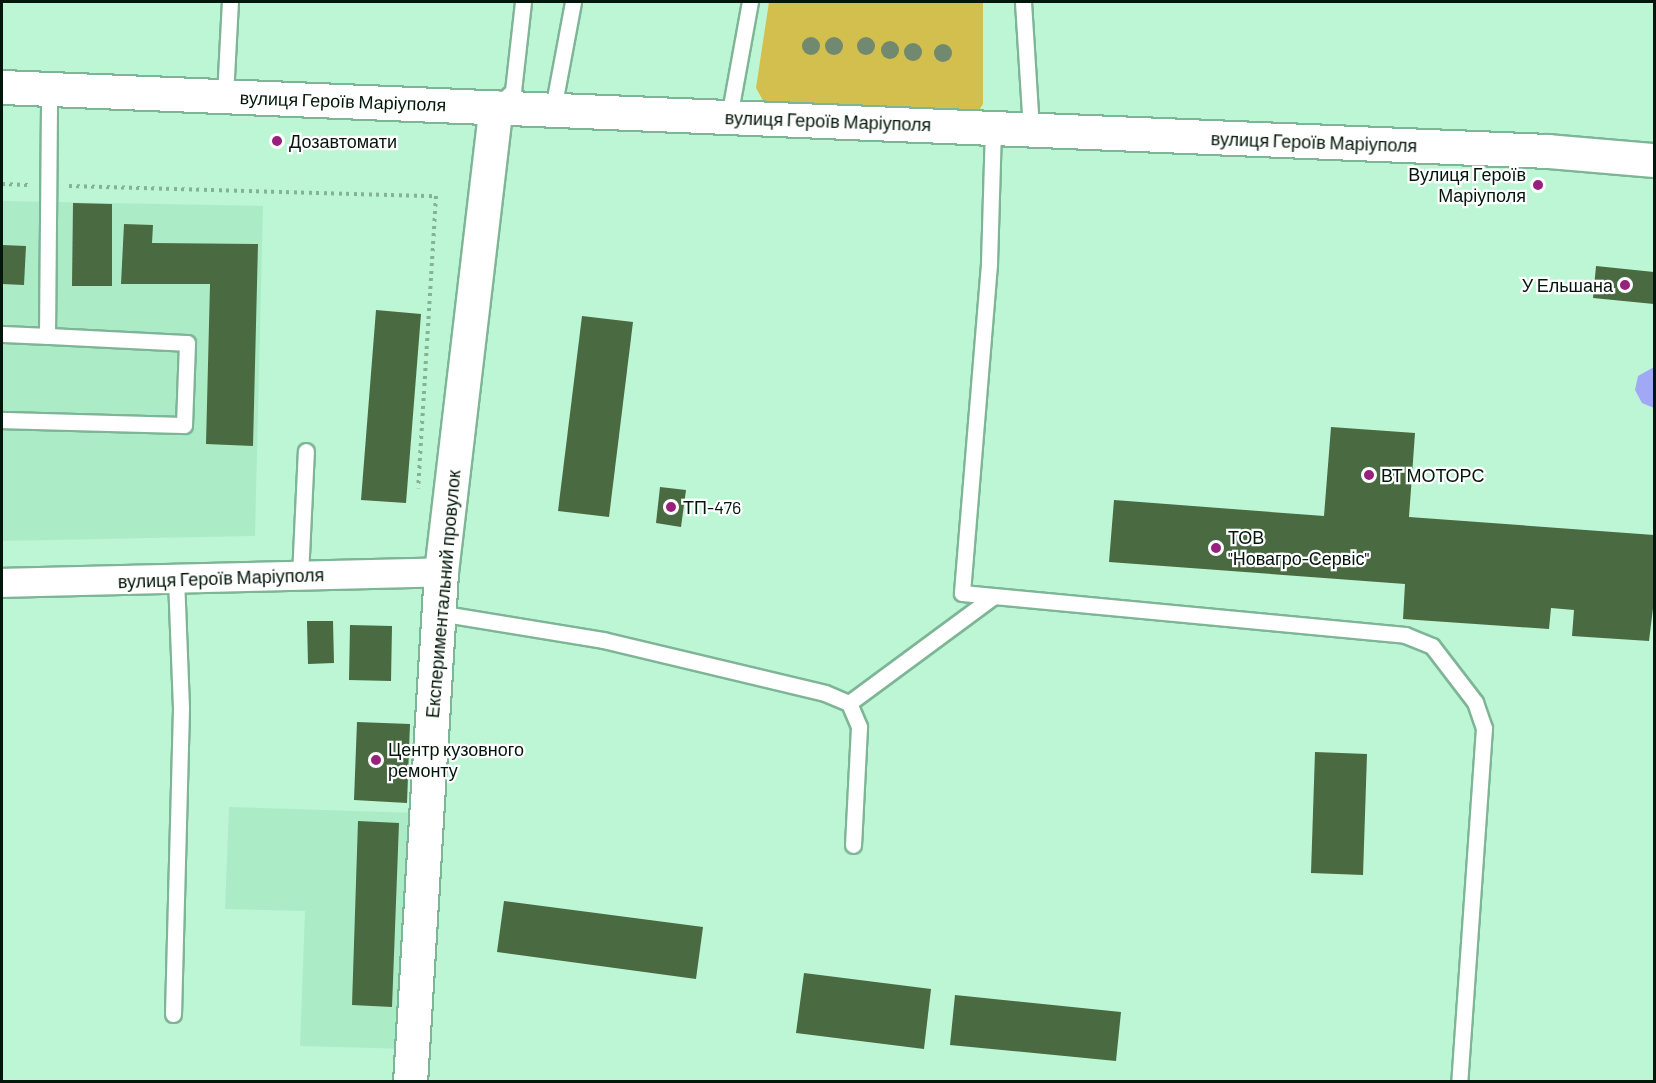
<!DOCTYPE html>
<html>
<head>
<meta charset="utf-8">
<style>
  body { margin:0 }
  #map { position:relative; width:1656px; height:1083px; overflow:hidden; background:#bdf6d5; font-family:Barlow,sans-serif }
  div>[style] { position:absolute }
  .built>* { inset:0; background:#abecc7 }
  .green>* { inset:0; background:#d3bf4e }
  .water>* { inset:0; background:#a1a9f6 }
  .building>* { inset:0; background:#4a6a41 }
  .path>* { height:4px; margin-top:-2px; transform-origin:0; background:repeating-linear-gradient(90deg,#84b297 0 3px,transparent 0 7.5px) }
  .roads { filter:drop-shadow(2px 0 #7eb596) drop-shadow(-2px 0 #7eb596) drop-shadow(0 2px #7eb596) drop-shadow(0 -2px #7eb596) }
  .lane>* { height:15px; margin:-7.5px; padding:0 7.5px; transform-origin:7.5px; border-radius:7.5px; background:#fff }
  .street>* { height:28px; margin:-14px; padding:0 14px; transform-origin:14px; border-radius:14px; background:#fff }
  .secondary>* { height:33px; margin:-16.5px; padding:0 16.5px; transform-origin:16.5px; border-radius:16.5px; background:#fff }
  .trees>* { width:18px; height:18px; margin:-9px; border-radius:50%; background:#71896f }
  .dots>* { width:16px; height:16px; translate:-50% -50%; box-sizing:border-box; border:3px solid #fff; border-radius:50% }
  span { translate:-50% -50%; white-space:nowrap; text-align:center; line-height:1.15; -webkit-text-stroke:4.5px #fff; paint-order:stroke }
  .street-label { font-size:18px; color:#02160b }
  .poi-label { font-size:18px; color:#02160b }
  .left { translate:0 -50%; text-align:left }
  .right { translate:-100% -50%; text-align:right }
  .frame { position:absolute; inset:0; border:3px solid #02160b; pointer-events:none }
</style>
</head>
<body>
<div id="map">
  <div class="built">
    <div style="clip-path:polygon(2px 201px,263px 206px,255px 536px,2px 541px)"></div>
    <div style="clip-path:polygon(229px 807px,417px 813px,409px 1049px,300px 1046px,305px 911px,225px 909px)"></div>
  </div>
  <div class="green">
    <div style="clip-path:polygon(769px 2px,983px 2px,983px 104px,978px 112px,765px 104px,756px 88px)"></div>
  </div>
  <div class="water">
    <div style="clip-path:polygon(1654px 367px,1654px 408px,1642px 403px,1635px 390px,1638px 376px)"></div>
  </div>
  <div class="building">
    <div style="clip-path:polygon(73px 203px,112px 204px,112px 286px,72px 286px)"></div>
    <div style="clip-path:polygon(124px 224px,153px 225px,152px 243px,258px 244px,253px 446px,206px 444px,210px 284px,121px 284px)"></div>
    <div style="clip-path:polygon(2px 245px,26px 246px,24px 285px,2px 284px)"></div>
    <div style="clip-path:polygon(1596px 266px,1654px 272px,1654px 304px,1593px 298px)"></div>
    <div style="clip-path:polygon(376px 310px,421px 314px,406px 503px,361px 500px)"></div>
    <div style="clip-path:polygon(582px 316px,633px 322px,609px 517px,558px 511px)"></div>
    <div style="clip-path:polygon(1331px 427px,1415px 433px,1409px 517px,1654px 535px,1654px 600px,1649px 641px,1572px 636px,1574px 610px,1551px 608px,1549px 629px,1403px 619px,1405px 584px,1109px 562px,1114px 500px,1324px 516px)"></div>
    <div style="clip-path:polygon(660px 487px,686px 490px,681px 527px,656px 523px)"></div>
    <div style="clip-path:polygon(307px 621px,333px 621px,334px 663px,308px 664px)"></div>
    <div style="clip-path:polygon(350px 625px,392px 626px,391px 681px,349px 680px)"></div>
    <div style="clip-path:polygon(357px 722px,410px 724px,407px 803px,354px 800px)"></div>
    <div style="clip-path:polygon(1315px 752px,1367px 754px,1363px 875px,1311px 873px)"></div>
    <div style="clip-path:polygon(358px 821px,399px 823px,392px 1007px,352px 1005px)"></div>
    <div style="clip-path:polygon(504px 901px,703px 927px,696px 979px,497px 952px)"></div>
    <div style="clip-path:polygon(804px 973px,931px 989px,924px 1049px,796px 1033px)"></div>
    <div style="clip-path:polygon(955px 995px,1121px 1012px,1116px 1061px,950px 1045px)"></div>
  </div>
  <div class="path">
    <div style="left:2px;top:184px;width:27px;rotate:2deg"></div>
    <div style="left:69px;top:186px;width:367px;rotate:1.6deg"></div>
    <div style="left:436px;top:196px;width:293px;rotate:93.5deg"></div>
  </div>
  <div class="roads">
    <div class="lane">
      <div style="left:1023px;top:2px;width:128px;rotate:86.4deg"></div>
      <div style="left:225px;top:96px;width:94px;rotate:-87deg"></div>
      <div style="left:498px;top:105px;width:21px;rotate:-43deg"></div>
      <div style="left:513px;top:91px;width:90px;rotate:-83.6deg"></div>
      <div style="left:553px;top:109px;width:109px;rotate:-79.4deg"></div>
      <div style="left:729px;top:117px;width:117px;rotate:-79.7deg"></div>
      <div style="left:993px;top:128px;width:136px;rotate:91.7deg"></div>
      <div style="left:989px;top:264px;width:330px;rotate:94.7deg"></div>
      <div style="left:962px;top:593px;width:445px;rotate:5.4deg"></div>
      <div style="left:1405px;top:635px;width:29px;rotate:22deg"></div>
      <div style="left:1432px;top:646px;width:71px;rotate:52.5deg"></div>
      <div style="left:1475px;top:702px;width:28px;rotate:71deg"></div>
      <div style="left:1484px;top:728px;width:355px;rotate:94deg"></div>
      <div style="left:2px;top:334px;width:45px;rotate:2.5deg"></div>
      <div style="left:47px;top:336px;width:247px;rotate:-89.5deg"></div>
      <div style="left:2px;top:420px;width:182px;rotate:1.6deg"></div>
      <div style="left:184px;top:425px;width:82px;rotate:-87.9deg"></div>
      <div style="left:187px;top:343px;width:140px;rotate:-177.1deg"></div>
      <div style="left:300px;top:576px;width:125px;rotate:-87.3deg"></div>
      <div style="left:439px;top:613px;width:166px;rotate:9.3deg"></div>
      <div style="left:603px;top:640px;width:228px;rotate:13.4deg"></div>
      <div style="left:825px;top:693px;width:26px;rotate:23deg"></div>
      <div style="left:849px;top:703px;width:26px;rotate:67deg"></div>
      <div style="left:859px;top:727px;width:118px;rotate:92.9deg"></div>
      <div style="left:849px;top:703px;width:179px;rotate:-36.4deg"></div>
      <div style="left:173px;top:1014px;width:306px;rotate:-88.5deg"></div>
      <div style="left:181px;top:708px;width:129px;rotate:-92.2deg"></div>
    </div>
    <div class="street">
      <div style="left:2px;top:583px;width:439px;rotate:-1.4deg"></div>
    </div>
    <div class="secondary">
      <div style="left:2px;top:87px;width:1547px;rotate:2.37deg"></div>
      <div style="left:1548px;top:151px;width:106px;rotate:4.9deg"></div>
      <div style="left:410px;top:1082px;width:511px;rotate:-86.52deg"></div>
      <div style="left:441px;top:572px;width:468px;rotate:-83.3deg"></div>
    </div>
  </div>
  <div class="trees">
    <div style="left:811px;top:46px"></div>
    <div style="left:834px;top:46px"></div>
    <div style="left:866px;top:46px"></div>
    <div style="left:890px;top:50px"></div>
    <div style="left:913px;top:52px"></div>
    <div style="left:943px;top:53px"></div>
  </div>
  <div class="dots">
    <div style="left:277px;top:141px;background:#97217d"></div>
    <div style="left:1538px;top:185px;background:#97217d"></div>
    <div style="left:1625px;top:285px;background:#97217d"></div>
    <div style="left:1369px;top:475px;background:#97217d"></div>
    <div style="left:671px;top:507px;background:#97217d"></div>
    <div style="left:1216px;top:548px;background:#97217d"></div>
    <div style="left:376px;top:760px;background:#97217d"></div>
  </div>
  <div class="street-label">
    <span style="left:343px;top:101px;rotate:2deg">вулиця Героїв Маріуполя</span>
    <span style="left:828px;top:121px;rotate:2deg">вулиця Героїв Маріуполя</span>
    <span style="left:1314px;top:142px;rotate:2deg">вулиця Героїв Маріуполя</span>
    <span style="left:221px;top:578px;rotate:-2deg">вулиця Героїв Маріуполя</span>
    <span style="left:443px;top:594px;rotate:-85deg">Експериментальний провулок</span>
  </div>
  <div class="poi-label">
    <span class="left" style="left:289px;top:141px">Дозавтомати</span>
    <span class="right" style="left:1526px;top:185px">Вулиця Героїв<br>Маріуполя</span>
    <span class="right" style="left:1613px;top:285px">У Ельшана</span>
    <span class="left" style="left:1381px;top:475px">ВТ МОТОРС</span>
    <span class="left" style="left:683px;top:507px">ТП-476</span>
    <span class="left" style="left:1228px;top:548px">ТОВ<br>"Новагро-Сервіс"</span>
    <span class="left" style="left:388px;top:760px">Центр кузовного<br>ремонту</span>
  </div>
  <div class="frame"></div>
</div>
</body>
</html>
